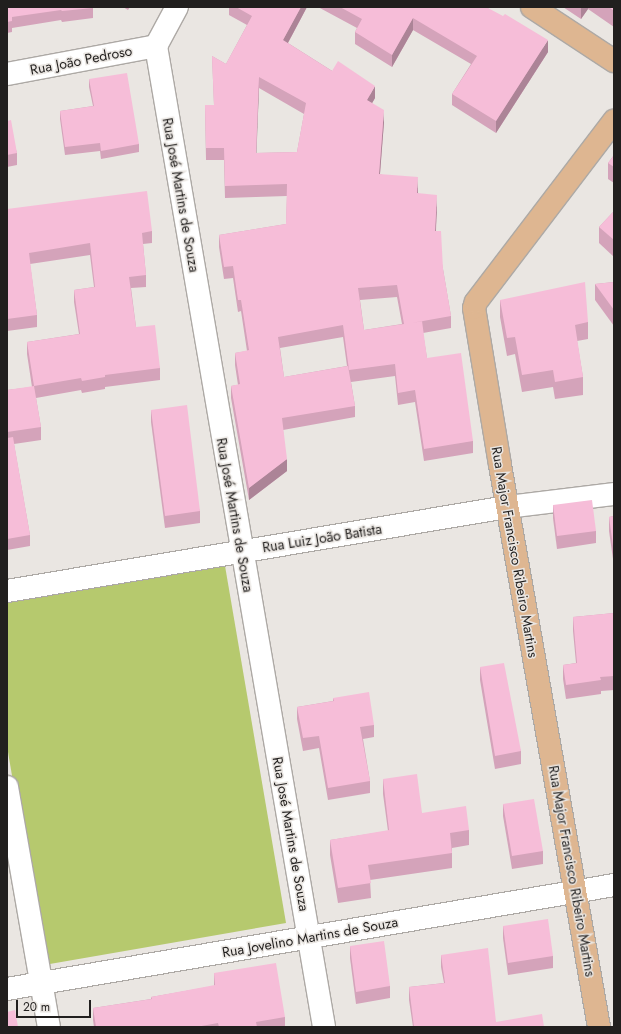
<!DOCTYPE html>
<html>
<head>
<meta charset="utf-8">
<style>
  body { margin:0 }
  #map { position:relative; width:621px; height:1034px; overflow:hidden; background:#eae6e2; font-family:Jost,sans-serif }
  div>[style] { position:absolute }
  .green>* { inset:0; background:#b6c96e }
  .roads { filter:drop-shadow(1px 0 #ada9a5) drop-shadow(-1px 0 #ada9a5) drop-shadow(0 1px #ada9a5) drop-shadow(0 -1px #ada9a5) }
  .minor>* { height:22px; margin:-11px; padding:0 11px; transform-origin:11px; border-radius:11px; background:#fff }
  .major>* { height:22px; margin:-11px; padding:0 11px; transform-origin:11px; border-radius:11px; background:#deb691 }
  .wall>* { inset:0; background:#d4a3ba }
  .shaded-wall>* { inset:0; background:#ac8497 }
  .building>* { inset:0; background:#f6bdd8 }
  span { translate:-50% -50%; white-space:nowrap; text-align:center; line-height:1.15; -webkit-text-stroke:3px #eae6e2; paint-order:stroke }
  .street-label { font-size:14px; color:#211f1e }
  .frame { position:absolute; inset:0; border:8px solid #211f1e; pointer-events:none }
  .scale { position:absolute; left:16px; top:1000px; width:75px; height:18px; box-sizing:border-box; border:2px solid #211f1e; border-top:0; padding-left:5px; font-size:12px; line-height:14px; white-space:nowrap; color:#211f1e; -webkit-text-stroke:3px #eae6e2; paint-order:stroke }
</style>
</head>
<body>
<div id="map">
  <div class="green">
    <div style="clip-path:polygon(224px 560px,286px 923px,44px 965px,7px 746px,7px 598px)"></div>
  </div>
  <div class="roads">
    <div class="minor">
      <div style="left:177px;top:7px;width:44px;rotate:118.3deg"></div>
      <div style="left:156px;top:46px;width:995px;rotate:80.28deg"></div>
      <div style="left:7px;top:74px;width:152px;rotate:-10.6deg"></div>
      <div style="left:7px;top:591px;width:507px;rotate:-9.54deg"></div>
      <div style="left:507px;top:507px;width:108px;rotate:-6.9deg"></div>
      <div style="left:7px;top:787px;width:244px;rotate:80.1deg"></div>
      <div style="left:7px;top:989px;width:616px;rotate:-9.72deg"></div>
    </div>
    <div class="major">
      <div style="left:532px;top:7px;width:98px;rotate:33.4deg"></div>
      <div style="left:599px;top:1027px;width:571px;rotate:-99.99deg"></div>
      <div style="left:500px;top:465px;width:159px;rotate:-99.4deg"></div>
      <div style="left:474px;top:308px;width:6px;rotate:-72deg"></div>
      <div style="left:476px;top:302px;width:228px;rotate:-52.7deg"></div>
    </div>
  </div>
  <div class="wall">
    <div style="clip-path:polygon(7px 7px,93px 7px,93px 18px,62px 22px,61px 20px,12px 28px,12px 32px,7px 33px)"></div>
    <div style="clip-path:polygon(123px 7px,130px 7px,128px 10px)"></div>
    <div style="clip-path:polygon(evenodd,229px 7px,307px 7px,288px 43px,375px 98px,372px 103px,384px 122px,380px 174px,418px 188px,418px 193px,437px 207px,436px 231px,443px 269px,451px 316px,451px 328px,423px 333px,427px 358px,473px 441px,473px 453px,424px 461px,415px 402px,398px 405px,395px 376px,351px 382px,355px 406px,355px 417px,283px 430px,287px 471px,249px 500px,231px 398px,231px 386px,238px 385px,235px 365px,235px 353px,247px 351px,241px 311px,238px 312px,233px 278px,224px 279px,219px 247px,219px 235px,286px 224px,287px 196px,225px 198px,224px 160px,206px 160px,205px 105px,214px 105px,212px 56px,226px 64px,247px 25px,229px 15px,229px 7px,259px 88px,304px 114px,297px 152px,256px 153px,259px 88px,229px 7px,397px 297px,402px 324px,364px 330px,360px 300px,397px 297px,229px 7px,343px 337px,347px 366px,284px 377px,280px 348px,343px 337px)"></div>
    <div style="clip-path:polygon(318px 7px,486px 7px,548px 52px,496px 133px,452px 105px,452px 94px,471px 64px,413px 30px,392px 67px,355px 44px,355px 32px,357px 28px)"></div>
    <div style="clip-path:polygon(563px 7px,614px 7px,614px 27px,588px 9px,581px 19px)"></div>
    <div style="clip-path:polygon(89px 79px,139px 144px,139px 152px,101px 159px,100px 151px,65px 155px,60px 119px,60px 111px,93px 106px,89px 87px)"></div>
    <div style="clip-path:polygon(7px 121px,17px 153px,17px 165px,7px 167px)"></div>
    <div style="clip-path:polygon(614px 155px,614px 183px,608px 179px,608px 163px)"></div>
    <div style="clip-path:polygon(7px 209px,152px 231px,152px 243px,143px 244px,146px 275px,146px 287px,131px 288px,136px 327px,160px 368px,160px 380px,105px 387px,105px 389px,82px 393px,81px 390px,36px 398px,41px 427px,41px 440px,14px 444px,30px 535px,30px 546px,7px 550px,7px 390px,32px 387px,27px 354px,27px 342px,79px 334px,74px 302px,74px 290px,94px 287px,90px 255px,30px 264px,37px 315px,37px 327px,7px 331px)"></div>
    <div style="clip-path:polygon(614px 211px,614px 257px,599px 243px,599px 227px)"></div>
    <div style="clip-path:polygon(614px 282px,614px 326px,595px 300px,595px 284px)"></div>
    <div style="clip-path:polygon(500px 300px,588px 322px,588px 339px,577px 341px,583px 377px,583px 395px,555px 399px,553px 387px,522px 392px,515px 354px,507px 356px,500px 317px)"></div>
    <div style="clip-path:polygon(151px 410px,200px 511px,200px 523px,165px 528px,151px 422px)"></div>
    <div style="clip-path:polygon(553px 505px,596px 531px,596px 543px,557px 549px,553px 518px)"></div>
    <div style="clip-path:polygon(614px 516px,614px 559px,613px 559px,609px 531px,609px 517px)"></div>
    <div style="clip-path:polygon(614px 613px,614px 690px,601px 691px,601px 694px,566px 699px,563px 679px,563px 665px,576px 663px,573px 631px,573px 617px)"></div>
    <div style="clip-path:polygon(480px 667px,521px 751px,521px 764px,495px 769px,480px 680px)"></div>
    <div style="clip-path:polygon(333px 698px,374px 725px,374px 737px,363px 739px,370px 781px,370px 793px,328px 800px,319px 748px,303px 751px,297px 719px,297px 707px,333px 701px)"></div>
    <div style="clip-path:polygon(383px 779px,422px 813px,469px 830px,469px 845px,452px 848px,452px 868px,370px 880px,371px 898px,338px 903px,330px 855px,330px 840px,388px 831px,383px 794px)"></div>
    <div style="clip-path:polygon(503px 804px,543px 851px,543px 864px,512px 869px,503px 816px)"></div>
    <div style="clip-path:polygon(503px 926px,553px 956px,553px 968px,508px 975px,503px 938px)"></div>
    <div style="clip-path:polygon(350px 946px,390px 986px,390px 998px,356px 1004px,350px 958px)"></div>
    <div style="clip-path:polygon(441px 955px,496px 1022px,544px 1027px,413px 1027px,409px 1000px,409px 987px,444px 983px,441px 967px)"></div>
    <div style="clip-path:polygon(214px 973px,285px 1017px,285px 1027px,94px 1027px,93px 1020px,93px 1008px,151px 999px,151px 997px,214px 986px)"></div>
  </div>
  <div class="shaded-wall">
    <div style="clip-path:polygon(301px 7px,307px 7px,283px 52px,283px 40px)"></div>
    <div style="clip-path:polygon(581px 7px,588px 7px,588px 9px,581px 19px)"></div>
    <div style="clip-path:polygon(413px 18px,413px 30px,392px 67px,392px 55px)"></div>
    <div style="clip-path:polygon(548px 40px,548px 52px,496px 133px,496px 121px)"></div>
    <div style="clip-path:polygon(259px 77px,259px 88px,256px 165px,256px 153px)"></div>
    <div style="clip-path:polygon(375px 86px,375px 98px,367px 112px,367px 100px)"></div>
    <div style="clip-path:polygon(384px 110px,384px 122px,379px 186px,379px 174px)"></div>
    <div style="clip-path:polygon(418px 177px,418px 188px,417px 205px,417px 193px)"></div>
    <div style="clip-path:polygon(437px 195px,437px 207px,435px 243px,435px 231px)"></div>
    <div style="clip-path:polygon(287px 459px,287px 471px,249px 500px,249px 488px)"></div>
  </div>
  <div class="building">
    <div style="clip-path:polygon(7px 7px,93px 7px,93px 8px,62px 11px,61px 10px,12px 17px,12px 21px,7px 22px)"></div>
    <div style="clip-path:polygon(evenodd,236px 7px,301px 7px,283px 40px,332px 71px,338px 61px,375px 86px,367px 100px,384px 110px,379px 174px,418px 177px,417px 193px,437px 195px,435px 231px,441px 231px,443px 269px,451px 316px,412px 323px,422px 321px,427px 358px,461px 353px,473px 441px,424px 449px,415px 390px,398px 393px,395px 364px,349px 370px,343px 325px,278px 337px,284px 377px,348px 366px,355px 406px,282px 418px,287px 459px,249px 488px,231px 386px,240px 384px,235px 353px,249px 350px,241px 300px,238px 300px,233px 266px,224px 267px,219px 235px,286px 224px,287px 184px,225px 186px,224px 148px,206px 148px,205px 105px,214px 105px,212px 56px,226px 64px,252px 16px,236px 7px,259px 77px,306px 103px,297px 152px,256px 153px,259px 77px,236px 7px,397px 285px,404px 324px,364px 330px,358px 288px,397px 285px)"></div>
    <div style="clip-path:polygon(340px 7px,486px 7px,503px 16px,505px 14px,548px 40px,496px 121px,452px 94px,477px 56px,413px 18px,392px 55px,355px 32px,362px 19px)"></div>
    <div style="clip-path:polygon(609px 7px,614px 7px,614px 11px)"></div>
    <div style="clip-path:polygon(127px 73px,139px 144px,101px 151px,100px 143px,65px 147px,60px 111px,94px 106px,89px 79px)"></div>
    <div style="clip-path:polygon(11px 120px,17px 153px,7px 155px,7px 121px)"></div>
    <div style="clip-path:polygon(614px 155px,614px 167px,608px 163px)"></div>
    <div style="clip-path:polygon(147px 191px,152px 231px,142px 233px,146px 275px,129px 277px,136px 327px,155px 325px,160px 368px,105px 375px,105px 377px,82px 381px,81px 378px,34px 386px,27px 342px,80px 334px,74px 290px,95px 287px,90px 243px,29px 253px,37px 315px,7px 319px,7px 209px)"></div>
    <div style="clip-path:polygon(614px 211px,614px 240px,599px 227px)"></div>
    <div style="clip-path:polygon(585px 282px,588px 322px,575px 325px,583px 377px,555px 382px,553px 370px,522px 375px,515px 337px,507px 338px,500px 300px)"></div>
    <div style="clip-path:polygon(614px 282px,614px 310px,595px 284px)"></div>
    <div style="clip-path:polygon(34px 386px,41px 427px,7px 432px,7px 390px)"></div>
    <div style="clip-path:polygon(187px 405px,200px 511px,165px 516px,151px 410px)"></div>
    <div style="clip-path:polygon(13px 437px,30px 535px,7px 539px,7px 438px)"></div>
    <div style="clip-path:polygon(592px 500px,596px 531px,557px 536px,553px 505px)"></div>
    <div style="clip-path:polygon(614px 516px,614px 546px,613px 546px,609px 517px)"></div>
    <div style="clip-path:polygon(614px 613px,614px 676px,600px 677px,601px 680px,566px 685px,563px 665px,577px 663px,573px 617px)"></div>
    <div style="clip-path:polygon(504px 663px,521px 751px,495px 756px,480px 667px)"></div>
    <div style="clip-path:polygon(369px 692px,374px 725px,360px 727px,370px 781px,328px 788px,319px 736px,303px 738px,297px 707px,334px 701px,333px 698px)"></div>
    <div style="clip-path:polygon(417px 774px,422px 813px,466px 806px,469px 830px,450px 833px,452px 853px,368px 865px,371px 883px,338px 888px,330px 840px,389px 830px,383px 779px)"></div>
    <div style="clip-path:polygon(534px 799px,543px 851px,512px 856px,503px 804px)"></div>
    <div style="clip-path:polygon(548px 919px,553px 956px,508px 963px,503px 926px)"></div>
    <div style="clip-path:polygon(384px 941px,390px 986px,356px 992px,350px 946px)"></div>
    <div style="clip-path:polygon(488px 948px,496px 1022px,542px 1014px,544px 1027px,414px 1027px,409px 987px,445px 983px,441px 955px)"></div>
    <div style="clip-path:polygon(276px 963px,285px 1017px,256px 1022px,257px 1027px,219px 1027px,218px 1023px,196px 1027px,96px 1027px,93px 1008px,152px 999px,151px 997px,215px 985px,214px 973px)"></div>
    <div style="clip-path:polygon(15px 1010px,18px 1027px,7px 1027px,7px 1012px)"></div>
  </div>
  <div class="street-label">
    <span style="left:81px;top:60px;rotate:-11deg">Rua João Pedroso</span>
    <span style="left:181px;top:195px;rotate:80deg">Rua José Martins de Souza</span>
    <span style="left:235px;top:515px;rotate:80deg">Rua José Martins de Souza</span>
    <span style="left:322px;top:538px;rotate:-9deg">Rua Luiz João Batista</span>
    <span style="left:515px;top:552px;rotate:80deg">Rua Major Francisco Ribeiro Martins</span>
    <span style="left:291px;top:834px;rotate:80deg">Rua José Martins de Souza</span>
    <span style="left:572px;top:871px;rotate:80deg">Rua Major Francisco Ribeiro Martins</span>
    <span style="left:310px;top:937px;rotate:-10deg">Rua Jovelino Martins de Souza</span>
  </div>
  <div class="frame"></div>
  <div class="scale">20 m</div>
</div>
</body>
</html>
